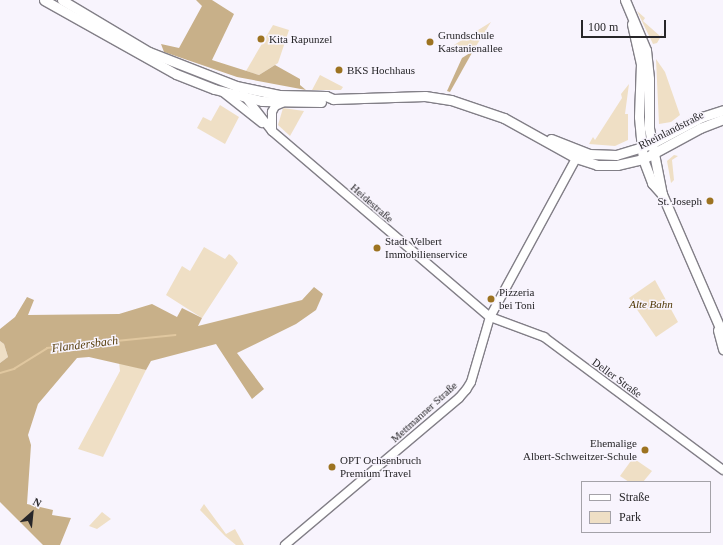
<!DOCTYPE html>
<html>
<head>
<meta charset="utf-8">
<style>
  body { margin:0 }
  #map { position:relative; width:723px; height:545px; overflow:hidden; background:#f8f4fd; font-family:"Times New Roman",serif }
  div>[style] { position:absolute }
  .green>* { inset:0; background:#efdfc5 }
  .forest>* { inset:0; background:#c8b089 }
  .stream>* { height:1.5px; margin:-0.75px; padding:0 0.75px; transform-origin:0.75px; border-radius:0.75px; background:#e0c79f }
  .roads { filter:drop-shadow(1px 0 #827f87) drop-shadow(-1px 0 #827f87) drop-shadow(0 1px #827f87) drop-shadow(0 -1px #827f87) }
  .tertiary>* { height:8px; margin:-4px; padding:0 4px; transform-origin:4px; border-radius:4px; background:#fff }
  .secondary>* { height:9px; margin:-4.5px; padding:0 4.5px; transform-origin:4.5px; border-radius:4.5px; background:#fff }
  .dots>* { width:11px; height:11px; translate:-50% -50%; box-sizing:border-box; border:2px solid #f8f4fd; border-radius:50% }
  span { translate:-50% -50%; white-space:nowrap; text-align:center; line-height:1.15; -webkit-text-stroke:3px #f8f4fd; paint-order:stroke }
  .poi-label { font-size:11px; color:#272629 }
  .left { translate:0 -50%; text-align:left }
  .right { translate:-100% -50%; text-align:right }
  .street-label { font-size:11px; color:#272629 }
  .park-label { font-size:11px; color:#4e3602; font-style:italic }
  .water-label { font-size:12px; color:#563d0b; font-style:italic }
  .legend { position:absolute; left:581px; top:481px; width:130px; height:52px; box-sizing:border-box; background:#f8f4fd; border:1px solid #a4a2a8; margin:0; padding:5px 7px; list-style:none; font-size:12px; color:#272629 }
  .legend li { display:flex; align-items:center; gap:8px; height:20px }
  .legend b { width:20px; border:1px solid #a4a2a8 }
  .north { position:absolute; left:12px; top:493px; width:40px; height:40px; -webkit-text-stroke:3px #f8f4fd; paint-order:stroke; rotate:27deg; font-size:11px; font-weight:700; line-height:16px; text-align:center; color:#272629 }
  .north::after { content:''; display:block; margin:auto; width:14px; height:18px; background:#272629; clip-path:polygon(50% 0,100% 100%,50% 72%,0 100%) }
  .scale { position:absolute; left:581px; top:20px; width:85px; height:18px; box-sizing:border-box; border:2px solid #272629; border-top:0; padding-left:5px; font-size:12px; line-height:14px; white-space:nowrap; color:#272629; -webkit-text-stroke:3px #f8f4fd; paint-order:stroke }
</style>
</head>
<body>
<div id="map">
  <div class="green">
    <div style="clip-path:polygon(637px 11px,645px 18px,643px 21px,660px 36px,663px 33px,657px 43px,653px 44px)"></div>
    <div style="clip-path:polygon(491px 22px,473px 51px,455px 47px,454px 45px)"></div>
    <div style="clip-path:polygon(273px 25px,289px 30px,278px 63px,259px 75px,246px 71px)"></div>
    <div style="clip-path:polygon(656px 59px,665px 72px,680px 115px,671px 122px,659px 124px)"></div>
    <div style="clip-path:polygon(320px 75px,343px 87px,341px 90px,312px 90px)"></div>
    <div style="clip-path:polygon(629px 84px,625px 114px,628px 114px,628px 140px,615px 146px,589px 144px,593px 137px,595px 140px,622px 98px,621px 94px)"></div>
    <div style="clip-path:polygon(220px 105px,239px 117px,225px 144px,197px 128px,203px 117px,211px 121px)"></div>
    <div style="clip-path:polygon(283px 108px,304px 111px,290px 136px,278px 125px)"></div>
    <div style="clip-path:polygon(674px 155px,678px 156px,672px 160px,674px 180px,671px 183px,667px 161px)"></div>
    <div style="clip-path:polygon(204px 247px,225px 259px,229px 254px,232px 256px,238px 263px,202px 318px,166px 295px,182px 266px,190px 271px)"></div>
    <div style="clip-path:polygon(655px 280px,678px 322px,656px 337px,629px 298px)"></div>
    <div style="clip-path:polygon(0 341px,4px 344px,8px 357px,0 363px)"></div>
    <div style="clip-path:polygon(119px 362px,146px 370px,103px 457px,78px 449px,120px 371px)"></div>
    <div style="clip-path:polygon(633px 458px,652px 471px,643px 482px,629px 482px,620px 476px)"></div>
    <div style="clip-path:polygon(204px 504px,226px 534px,235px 529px,244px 545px,236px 545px,225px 536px,200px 510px)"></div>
    <div style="clip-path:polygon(102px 512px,111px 519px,97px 529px,89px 526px)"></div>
  </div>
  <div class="forest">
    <div style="clip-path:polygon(185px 0,161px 44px,179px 48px,202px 6px,196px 0,212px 0,234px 14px,212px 60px,259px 75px,275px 65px,300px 79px,300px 85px,306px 90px,237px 77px,164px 52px,161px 44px)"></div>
    <div style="clip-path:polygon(473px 51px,450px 92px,447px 91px,462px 58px)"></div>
    <div style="clip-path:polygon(314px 287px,323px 294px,316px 310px,296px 324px,237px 353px,264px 389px,252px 399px,216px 344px,151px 361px,146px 370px,89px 357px,77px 358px,38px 404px,28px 435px,31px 445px,27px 504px,53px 510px,52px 515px,71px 518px,60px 545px,43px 545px,0 502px,0 363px,8px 357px,4px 344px,0 341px,0 329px,15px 317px,27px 297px,34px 300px,28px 315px,119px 314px,152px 304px,177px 317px,182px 308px,202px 318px,198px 326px,302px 300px)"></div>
  </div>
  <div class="stream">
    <div style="left:0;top:373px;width:15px;rotate:-16deg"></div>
    <div style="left:14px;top:369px;width:39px;rotate:-32deg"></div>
    <div style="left:47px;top:348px;width:129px;rotate:-5.8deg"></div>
  </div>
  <div class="roads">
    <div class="tertiary">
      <div style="left:223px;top:92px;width:50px;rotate:38.5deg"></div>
      <div style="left:244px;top:95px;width:46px;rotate:52.1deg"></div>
      <div style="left:272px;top:131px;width:287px;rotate:40.5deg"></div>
      <div style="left:490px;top:317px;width:58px;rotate:20.3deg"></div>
      <div style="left:544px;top:337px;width:223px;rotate:36.6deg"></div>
      <div style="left:272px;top:130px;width:18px;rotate:-90deg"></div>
      <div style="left:272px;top:112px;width:7px;rotate:-63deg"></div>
      <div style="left:275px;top:106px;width:8px;rotate:-23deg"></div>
      <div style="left:285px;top:545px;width:228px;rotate:-40.2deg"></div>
      <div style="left:459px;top:398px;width:11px;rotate:-49deg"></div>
      <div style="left:466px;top:390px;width:9px;rotate:-58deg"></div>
      <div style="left:471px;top:382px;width:68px;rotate:-73.7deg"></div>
      <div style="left:490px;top:317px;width:187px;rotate:-61.5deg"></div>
    </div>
    <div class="secondary">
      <div style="left:44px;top:0;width:151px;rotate:29.3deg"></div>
      <div style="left:176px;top:74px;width:41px;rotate:21.5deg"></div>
      <div style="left:214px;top:89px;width:49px;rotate:14deg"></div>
      <div style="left:262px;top:101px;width:59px;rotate:1deg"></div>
      <div style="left:62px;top:0;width:101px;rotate:30.9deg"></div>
      <div style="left:149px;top:52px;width:93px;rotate:21.3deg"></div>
      <div style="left:236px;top:86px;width:44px;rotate:11.8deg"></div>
      <div style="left:279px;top:95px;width:47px;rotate:1.2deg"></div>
      <div style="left:326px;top:96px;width:8px;rotate:23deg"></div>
      <div style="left:333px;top:99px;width:92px;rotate:-1.9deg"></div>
      <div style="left:425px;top:96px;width:26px;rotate:9deg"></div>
      <div style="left:451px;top:100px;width:56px;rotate:18.8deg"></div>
      <div style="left:504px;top:118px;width:82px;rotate:29.1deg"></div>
      <div style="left:576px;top:158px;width:22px;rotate:18deg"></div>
      <div style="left:597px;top:165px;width:20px"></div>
      <div style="left:617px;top:165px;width:27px;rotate:-13deg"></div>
      <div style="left:643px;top:159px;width:65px;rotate:-28.5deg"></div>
      <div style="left:700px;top:128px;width:25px;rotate:-21deg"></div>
      <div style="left:625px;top:0;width:54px;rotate:67.2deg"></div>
      <div style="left:646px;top:50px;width:29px;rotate:84deg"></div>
      <div style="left:649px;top:79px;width:49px;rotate:90deg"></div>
      <div style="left:649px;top:128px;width:67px;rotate:78.9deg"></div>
      <div style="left:662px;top:194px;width:154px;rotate:66.6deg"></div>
      <div style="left:632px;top:24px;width:41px;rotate:77.3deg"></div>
      <div style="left:641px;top:64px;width:53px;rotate:92.2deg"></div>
      <div style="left:639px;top:117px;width:42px;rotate:84.6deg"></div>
      <div style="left:643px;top:159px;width:26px;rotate:69deg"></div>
      <div style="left:652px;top:183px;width:15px;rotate:48deg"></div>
      <div style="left:551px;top:139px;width:41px;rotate:21.5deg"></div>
      <div style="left:589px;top:154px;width:27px;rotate:2deg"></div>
      <div style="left:616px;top:155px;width:37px;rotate:-17deg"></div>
      <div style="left:651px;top:144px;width:58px;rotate:-27.9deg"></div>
      <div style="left:702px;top:117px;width:22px;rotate:-18deg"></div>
      <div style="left:718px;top:330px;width:20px;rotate:75deg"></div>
    </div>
  </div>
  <div class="dots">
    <div style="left:261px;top:39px;background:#9d7321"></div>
    <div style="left:430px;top:42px;background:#9d7321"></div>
    <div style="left:339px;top:70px;background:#9d7321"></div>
    <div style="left:710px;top:201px;background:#9d7321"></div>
    <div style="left:377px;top:248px;background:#9d7321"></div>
    <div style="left:491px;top:299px;background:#9d7321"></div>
    <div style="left:645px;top:450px;background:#9d7321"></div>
    <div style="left:332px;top:467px;background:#9d7321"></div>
  </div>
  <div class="poi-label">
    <span class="left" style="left:438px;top:42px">Grundschule<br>Kastanienallee</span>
    <span class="left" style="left:269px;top:39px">Kita Rapunzel</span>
    <span class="left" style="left:347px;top:70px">BKS Hochhaus</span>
    <span class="right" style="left:702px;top:201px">St. Joseph</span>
    <span class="left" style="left:385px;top:248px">Stadt Velbert<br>Immobilienservice</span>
    <span class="left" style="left:499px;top:299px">Pizzeria<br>bei Toni</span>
    <span class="right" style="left:637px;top:450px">Ehemalige<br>Albert-Schweitzer-Schule</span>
    <span class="left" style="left:340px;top:467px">OPT Ochsenbruch<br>Premium Travel</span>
  </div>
  <div class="street-label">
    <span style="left:671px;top:130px;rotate:-27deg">Rheinlandstraße</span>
    <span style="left:372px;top:203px;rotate:41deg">Heidestraße</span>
    <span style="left:617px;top:378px;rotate:36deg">Deller Straße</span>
    <span style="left:424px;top:412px;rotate:-42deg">Mettmanner Straße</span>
  </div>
  <div class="park-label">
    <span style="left:651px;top:304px">Alte Bahn</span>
  </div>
  <div class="water-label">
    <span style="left:85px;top:345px;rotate:-7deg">Flandersbach</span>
  </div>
  <ul class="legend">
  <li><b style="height:5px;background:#fff"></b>Straße</li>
  <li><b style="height:11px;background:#efdfc5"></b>Park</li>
  </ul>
  <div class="north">N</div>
  <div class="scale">100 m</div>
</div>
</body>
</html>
